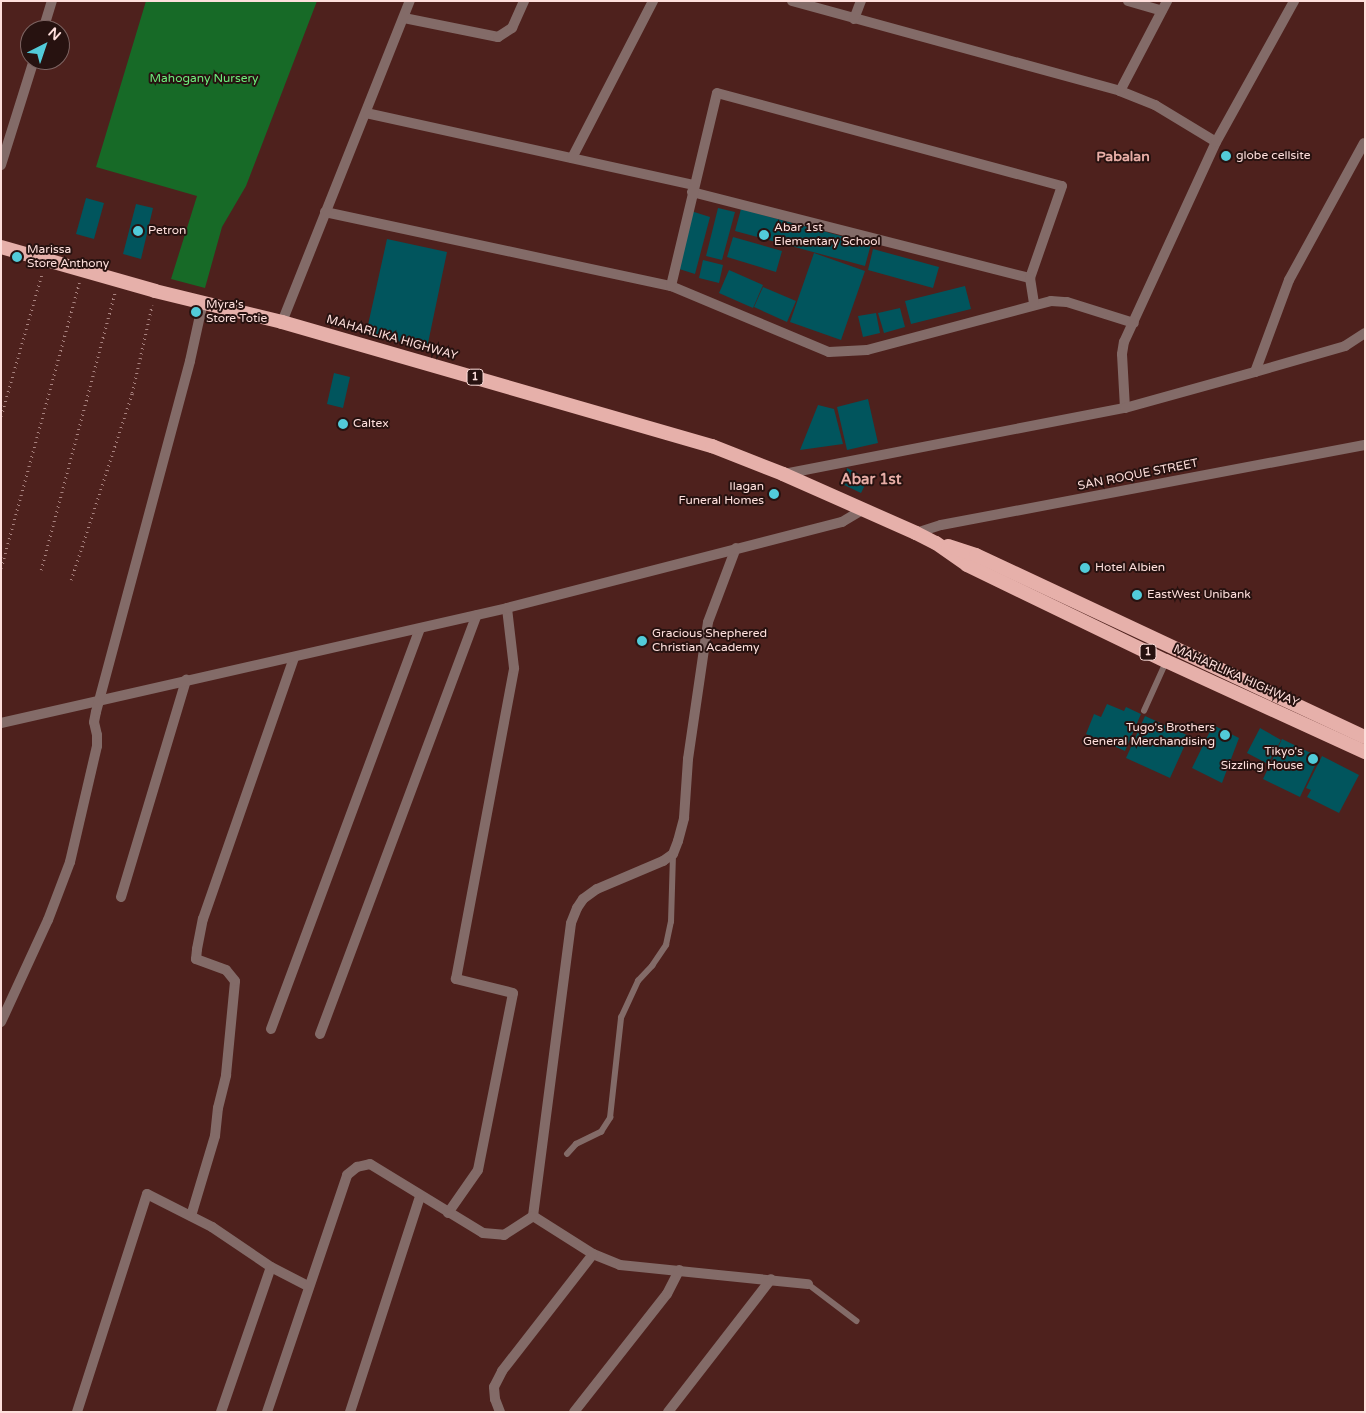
<!DOCTYPE html>
<html>
<head>
<meta charset="utf-8">
<style>
  body { margin:0 }
  #map { position:relative; width:1366px; height:1413px; overflow:hidden; background:#4e211d; font-family:"Varela Round",sans-serif }
  div>[style] { position:absolute }
  .forest>* { inset:0; background:#176a27 }
  .building>* { inset:0; background:#01555d }
  .path>* { height:2.5px; margin-top:-1.25px; transform-origin:0; background:repeating-linear-gradient(90deg,#a7817e 0 1px,transparent 0 5px) }
  .service>* { height:5.5px; margin:-2.75px; padding:0 2.75px; transform-origin:2.75px; border-radius:2.75px; background:#836b68 }
  .minor>* { height:10px; margin:-5px; padding:0 5px; transform-origin:5px; border-radius:5px; background:#836b68 }
  .tertiary>* { height:10px; margin:-5px; padding:0 5px; transform-origin:5px; border-radius:5px; background:#836b68 }
  .trunk>* { height:14px; margin:-7px; padding:0 7px; transform-origin:7px; border-radius:7px; background:#e6b0aa }
  .dots>* { width:14px; height:14px; translate:-50% -50%; box-sizing:border-box; border:2px solid #271210; border-radius:50% }
  span { translate:-50% -50%; white-space:nowrap; text-align:center; line-height:1.15; -webkit-text-stroke:4px #271210; paint-order:stroke }
  .shield-label span { padding:1px 4px; background:#271210; border:1px solid; border-radius:4px; -webkit-text-stroke-width:0 }
  .shield-label { font-size:11px; color:#fedfdc; font-weight:700 }
  .park-label { font-size:12px; color:#6eed7d }
  .poi-label { font-size:12px; color:#fedfdc }
  .left { translate:0 -50%; text-align:left }
  .right { translate:-100% -50%; text-align:right }
  .street-label { font-size:12px; color:#fedfdc }
  .neighbourhood-label { font-size:14px; color:#e8aea7; font-weight:700 }
  .quarter-label { font-size:15px; color:#e8aea7; font-weight:700 }
  .frame { position:absolute; inset:0; border:2px solid #fedfdc; pointer-events:none }
  .north { position:absolute; left:20px; top:20px; width:50px; height:50px; box-sizing:border-box; background:#271210; border:1px solid #7d6462; border-radius:50%; rotate:41deg; font-size:14px; font-weight:700; line-height:20px; text-align:center; color:#fedfdc }
  .north::after { content:''; display:block; margin:auto; width:18px; height:22px; background:#52cbd9; clip-path:polygon(50% 0,100% 100%,50% 72%,0 100%) }
</style>
</head>
<body>
<div id="map">
  <div class="forest">
    <div style="clip-path:polygon(146px 1px,317px 1px,246px 186px,222px 227px,205px 288px,171px 279px,197px 196px,96px 167px)"></div>
  </div>
  <div class="building">
    <div style="clip-path:polygon(86px 198px,104px 203px,94px 239px,76px 234px)"></div>
    <div style="clip-path:polygon(136px 204px,153px 208px,141px 259px,123px 254px)"></div>
    <div style="clip-path:polygon(718px 208px,735px 212px,722px 260px,706px 256px)"></div>
    <div style="clip-path:polygon(741px 209px,871px 244px,865px 266px,735px 231px)"></div>
    <div style="clip-path:polygon(691px 211px,710px 217px,695px 274px,676px 268px)"></div>
    <div style="clip-path:polygon(733px 237px,782px 251px,776px 272px,727px 257px)"></div>
    <div style="clip-path:polygon(387px 239px,447px 252px,427px 348px,366px 334px)"></div>
    <div style="clip-path:polygon(873px 249px,939px 267px,933px 288px,868px 270px)"></div>
    <div style="clip-path:polygon(814px 253px,865px 271px,841px 340px,790px 322px)"></div>
    <div style="clip-path:polygon(703px 260px,723px 265px,719px 283px,699px 278px)"></div>
    <div style="clip-path:polygon(729px 270px,763px 285px,753px 308px,719px 293px)"></div>
    <div style="clip-path:polygon(965px 286px,971px 309px,911px 324px,905px 301px)"></div>
    <div style="clip-path:polygon(763px 287px,796px 301px,787px 322px,754px 307px)"></div>
    <div style="clip-path:polygon(900px 308px,905px 327px,884px 333px,878px 313px)"></div>
    <div style="clip-path:polygon(876px 313px,880px 333px,863px 337px,858px 316px)"></div>
    <div style="clip-path:polygon(334px 373px,350px 377px,343px 408px,327px 404px)"></div>
    <div style="clip-path:polygon(868px 399px,878px 443px,847px 450px,837px 407px)"></div>
    <div style="clip-path:polygon(818px 405px,834px 409px,843px 444px,800px 450px)"></div>
    <div style="clip-path:polygon(847px 468px,868px 479px,861px 493px,840px 483px)"></div>
    <div style="clip-path:polygon(1107px 704px,1124px 711px,1126px 707px,1141px 714px,1125px 751px,1086px 734px,1094px 714px,1101px 717px)"></div>
    <div style="clip-path:polygon(1145px 716px,1189px 736px,1170px 778px,1126px 758px)"></div>
    <div style="clip-path:polygon(1213px 725px,1239px 738px,1222px 783px,1192px 768px)"></div>
    <div style="clip-path:polygon(1260px 728px,1281px 740px,1268px 764px,1247px 753px)"></div>
    <div style="clip-path:polygon(1282px 739px,1319px 757px,1300px 797px,1263px 779px)"></div>
    <div style="clip-path:polygon(1322px 756px,1359px 775px,1339px 813px,1307px 797px,1311px 790px,1306px 788px)"></div>
  </div>
  <div class="path">
    <div style="left:1px;top:416px;width:149px;rotate:-74deg"></div>
    <div style="left:1px;top:568px;width:296px;rotate:-74.7deg"></div>
    <div style="left:41px;top:570px;width:288px;rotate:-75.1deg"></div>
    <div style="left:71px;top:580px;width:197px;rotate:-71.9deg"></div>
    <div style="left:132px;top:393px;width:90px;rotate:-77.2deg"></div>
  </div>
  <div class="service">
    <div style="left:1144px;top:711px;width:54px;rotate:-65.8deg"></div>
    <div style="left:567px;top:1154px;width:13px;rotate:-48deg"></div>
    <div style="left:576px;top:1144px;width:28px;rotate:-26deg"></div>
    <div style="left:601px;top:1132px;width:17px;rotate:-57deg"></div>
    <div style="left:610px;top:1118px;width:101px;rotate:-83.7deg"></div>
    <div style="left:621px;top:1018px;width:41px;rotate:-65.3deg"></div>
    <div style="left:638px;top:981px;width:21px;rotate:-47deg"></div>
    <div style="left:652px;top:966px;width:25px;rotate:-56deg"></div>
    <div style="left:666px;top:945px;width:24px;rotate:-78deg"></div>
    <div style="left:671px;top:922px;width:68px;rotate:-88.3deg"></div>
    <div style="left:808px;top:1284px;width:61px;rotate:37.1deg"></div>
  </div>
  <div class="minor">
    <div style="left:792px;top:1px;width:340px;rotate:15.3deg"></div>
    <div style="left:1120px;top:91px;width:38px;rotate:22deg"></div>
    <div style="left:1155px;top:105px;width:71px;rotate:31.2deg"></div>
    <div style="left:1128px;top:1px;width:35px;rotate:16deg"></div>
    <div style="left:404px;top:18px;width:96px;rotate:11.4deg"></div>
    <div style="left:498px;top:37px;width:17px;rotate:-33deg"></div>
    <div style="left:512px;top:28px;width:30px;rotate:-66deg"></div>
    <div style="left:854px;top:19px;width:19px;rotate:-69deg"></div>
    <div style="left:43px;top:30px;width:30px;rotate:-73deg"></div>
    <div style="left:1120px;top:91px;width:102px;rotate:-62.4deg"></div>
    <div style="left:366px;top:113px;width:336px;rotate:12.4deg"></div>
    <div style="left:572px;top:158px;width:177px;rotate:-62.7deg"></div>
    <div style="left:1px;top:165px;width:110px;rotate:-72.6deg"></div>
    <div style="left:692px;top:192px;width:349px;rotate:14.3deg"></div>
    <div style="left:325px;top:212px;width:354px;rotate:12.1deg"></div>
    <div style="left:671px;top:286px;width:171px;rotate:22.7deg"></div>
    <div style="left:829px;top:352px;width:38px;rotate:-3deg"></div>
    <div style="left:867px;top:350px;width:190px;rotate:-14.9deg"></div>
    <div style="left:1051px;top:301px;width:16px;rotate:4deg"></div>
    <div style="left:1067px;top:302px;width:70px;rotate:17.4deg"></div>
    <div style="left:671px;top:286px;width:198px;rotate:-76.6deg"></div>
    <div style="left:717px;top:93px;width:357px;rotate:15.1deg"></div>
    <div style="left:1062px;top:186px;width:97px;rotate:109.2deg"></div>
    <div style="left:1030px;top:278px;width:26px;rotate:81deg"></div>
    <div style="left:282px;top:322px;width:346px;rotate:-68.3deg"></div>
    <div style="left:1255px;top:372px;width:94px;rotate:-16.1deg"></div>
    <div style="left:1345px;top:346px;width:24px;rotate:-33deg"></div>
    <div style="left:1125px;top:408px;width:54px;rotate:-93.2deg"></div>
    <div style="left:1122px;top:354px;width:12px;rotate:-81deg"></div>
    <div style="left:1124px;top:342px;width:220px;rotate:-65.3deg"></div>
    <div style="left:1216px;top:142px;width:161px;rotate:-61deg"></div>
    <div style="left:784px;top:474px;width:347px;rotate:-11deg"></div>
    <div style="left:1125px;top:408px;width:135px;rotate:-15.5deg"></div>
    <div style="left:1255px;top:372px;width:98px;rotate:-69.7deg"></div>
    <div style="left:1289px;top:280px;width:156px;rotate:-61.3deg"></div>
    <div style="left:121px;top:897px;width:227px;rotate:-73.3deg"></div>
    <div style="left:271px;top:1029px;width:427px;rotate:-69.6deg"></div>
    <div style="left:320px;top:1034px;width:447px;rotate:-69.5deg"></div>
    <div style="left:448px;top:1213px;width:52px;rotate:-55.1deg"></div>
    <div style="left:478px;top:1170px;width:180px;rotate:-78.8deg"></div>
    <div style="left:513px;top:993px;width:59px;rotate:-166.2deg"></div>
    <div style="left:456px;top:979px;width:316px;rotate:-79.4deg"></div>
    <div style="left:514px;top:668px;width:60px;rotate:-96.7deg"></div>
    <div style="left:191px;top:1216px;width:84px;rotate:-73.3deg"></div>
    <div style="left:215px;top:1136px;width:28px;rotate:-84deg"></div>
    <div style="left:218px;top:1108px;width:34px;rotate:-76deg"></div>
    <div style="left:226px;top:1075px;width:94px;rotate:-84.5deg"></div>
    <div style="left:235px;top:981px;width:14px;rotate:-129deg"></div>
    <div style="left:226px;top:970px;width:32px;rotate:-160deg"></div>
    <div style="left:196px;top:959px;width:10px;rotate:-84deg"></div>
    <div style="left:197px;top:949px;width:31px;rotate:-79deg"></div>
    <div style="left:203px;top:919px;width:276px;rotate:-70.8deg"></div>
    <div style="left:533px;top:1216px;width:295px;rotate:-82.6deg"></div>
    <div style="left:571px;top:923px;width:16px;rotate:-68deg"></div>
    <div style="left:577px;top:908px;width:11px;rotate:-56deg"></div>
    <div style="left:583px;top:899px;width:17px;rotate:-36deg"></div>
    <div style="left:597px;top:889px;width:72px;rotate:-23deg"></div>
    <div style="left:663px;top:861px;width:12px;rotate:-35deg"></div>
    <div style="left:673px;top:854px;width:14px;rotate:-69deg"></div>
    <div style="left:678px;top:841px;width:24px;rotate:-75deg"></div>
    <div style="left:684px;top:818px;width:59px;rotate:-86.1deg"></div>
    <div style="left:688px;top:759px;width:138px;rotate:-81.7deg"></div>
    <div style="left:708px;top:622px;width:79px;rotate:-69.3deg"></div>
    <div style="left:533px;top:1216px;width:71px;rotate:32.3deg"></div>
    <div style="left:593px;top:1254px;width:29px;rotate:22deg"></div>
    <div style="left:620px;top:1265px;width:189px;rotate:5.8deg"></div>
    <div style="left:77px;top:1412px;width:229px;rotate:-72.2deg"></div>
    <div style="left:147px;top:1194px;width:73px;rotate:26.9deg"></div>
    <div style="left:212px;top:1227px;width:71px;rotate:34.1deg"></div>
    <div style="left:271px;top:1267px;width:42px;rotate:27.2deg"></div>
    <div style="left:221px;top:1412px;width:153px;rotate:-71deg"></div>
    <div style="left:267px;top:1412px;width:250px;rotate:-71.3deg"></div>
    <div style="left:347px;top:1175px;width:13px;rotate:-39deg"></div>
    <div style="left:357px;top:1167px;width:13px;rotate:-13deg"></div>
    <div style="left:370px;top:1164px;width:132px;rotate:31.4deg"></div>
    <div style="left:483px;top:1233px;width:21px;rotate:5deg"></div>
    <div style="left:504px;top:1235px;width:35px;rotate:-33deg"></div>
    <div style="left:350px;top:1412px;width:227px;rotate:-72deg"></div>
    <div style="left:500px;top:1412px;width:14px;rotate:-111deg"></div>
    <div style="left:495px;top:1399px;width:12px;rotate:-95deg"></div>
    <div style="left:494px;top:1387px;width:18px;rotate:-63deg"></div>
    <div style="left:502px;top:1371px;width:148px;rotate:-52.1deg"></div>
    <div style="left:574px;top:1412px;width:150px;rotate:-51.8deg"></div>
    <div style="left:667px;top:1294px;width:27px;rotate:-63deg"></div>
    <div style="left:668px;top:1412px;width:168px;rotate:-52.2deg"></div>
  </div>
  <div class="tertiary">
    <div style="left:916px;top:533px;width:26px;rotate:-18deg"></div>
    <div style="left:941px;top:525px;width:431px;rotate:-10.7deg"></div>
    <div style="left:1px;top:723px;width:519px;rotate:-12.8deg"></div>
    <div style="left:507px;top:608px;width:346px;rotate:-14.4deg"></div>
    <div style="left:842px;top:522px;width:26px;rotate:-31deg"></div>
    <div style="left:1px;top:1022px;width:112px;rotate:-65.3deg"></div>
    <div style="left:48px;top:920px;width:62px;rotate:-69.2deg"></div>
    <div style="left:70px;top:862px;width:119px;rotate:-76.9deg"></div>
    <div style="left:97px;top:746px;width:11px;rotate:-90deg"></div>
    <div style="left:97px;top:735px;width:13px;rotate:-103deg"></div>
    <div style="left:94px;top:722px;width:10px;rotate:-79deg"></div>
    <div style="left:96px;top:712px;width:363px;rotate:-75deg"></div>
    <div style="left:190px;top:361px;width:60px;rotate:-77.6deg"></div>
  </div>
  <div class="trunk">
    <div style="left:1px;top:247px;width:160px;rotate:15.9deg"></div>
    <div style="left:155px;top:291px;width:131px;rotate:13.7deg"></div>
    <div style="left:282px;top:322px;width:448px;rotate:16.1deg"></div>
    <div style="left:712px;top:446px;width:76px;rotate:21.5deg"></div>
    <div style="left:783px;top:474px;width:145px;rotate:23.9deg"></div>
    <div style="left:916px;top:533px;width:22px;rotate:27deg"></div>
    <div style="left:936px;top:543px;width:38px;rotate:35deg"></div>
    <div style="left:967px;top:565px;width:221px;rotate:25.8deg"></div>
    <div style="left:1166px;top:661px;width:219px;rotate:24.6deg"></div>
    <div style="left:948px;top:546px;width:29px;rotate:18deg"></div>
    <div style="left:976px;top:555px;width:429px;rotate:25.1deg"></div>
  </div>
  <div class="dots">
    <div style="left:1226px;top:156px;background:#52cbd9"></div>
    <div style="left:138px;top:231px;background:#52cbd9"></div>
    <div style="left:764px;top:235px;background:#52cbd9"></div>
    <div style="left:17px;top:257px;background:#52cbd9"></div>
    <div style="left:196px;top:312px;background:#52cbd9"></div>
    <div style="left:343px;top:424px;background:#52cbd9"></div>
    <div style="left:774px;top:494px;background:#52cbd9"></div>
    <div style="left:1085px;top:568px;background:#52cbd9"></div>
    <div style="left:1137px;top:595px;background:#52cbd9"></div>
    <div style="left:642px;top:641px;background:#52cbd9"></div>
    <div style="left:1225px;top:735px;background:#52cbd9"></div>
    <div style="left:1313px;top:759px;background:#52cbd9"></div>
  </div>
  <div class="shield-label">
    <span style="left:475px;top:377px">1</span>
    <span style="left:1148px;top:652px">1</span>
  </div>
  <div class="park-label">
    <span style="left:204px;top:79px">Mahogany Nursery</span>
  </div>
  <div class="poi-label">
    <span class="left" style="left:1236px;top:156px">globe cellsite</span>
    <span class="left" style="left:774px;top:235px">Abar 1st<br>Elementary School</span>
    <span class="left" style="left:148px;top:231px">Petron</span>
    <span class="left" style="left:27px;top:257px">Marissa<br>Store Anthony</span>
    <span class="left" style="left:206px;top:312px">Myra's<br>Store Totie</span>
    <span class="left" style="left:353px;top:424px">Caltex</span>
    <span class="right" style="left:764px;top:494px">Ilagan<br>Funeral Homes</span>
    <span class="left" style="left:1095px;top:568px">Hotel Albien</span>
    <span class="left" style="left:1147px;top:595px">EastWest Unibank</span>
    <span class="left" style="left:652px;top:641px">Gracious Shephered<br>Christian Academy</span>
    <span class="right" style="left:1215px;top:735px">Tugo's Brothers<br>General Merchandising</span>
    <span class="right" style="left:1303px;top:759px">Tikyo's<br>Sizzling House</span>
  </div>
  <div class="street-label">
    <span style="left:392px;top:338px;rotate:16deg">MAHARLIKA HIGHWAY</span>
    <span style="left:1138px;top:475px;rotate:-11deg">SAN ROQUE STREET</span>
    <span style="left:1236px;top:676px;rotate:24deg">MAHARLIKA HIGHWAY</span>
  </div>
  <div class="neighbourhood-label">
    <span style="left:1123px;top:157px">Pabalan</span>
  </div>
  <div class="quarter-label">
    <span style="left:871px;top:480px">Abar 1st</span>
  </div>
  <div class="frame"></div>
  <div class="north">N</div>
</div>
</body>
</html>
